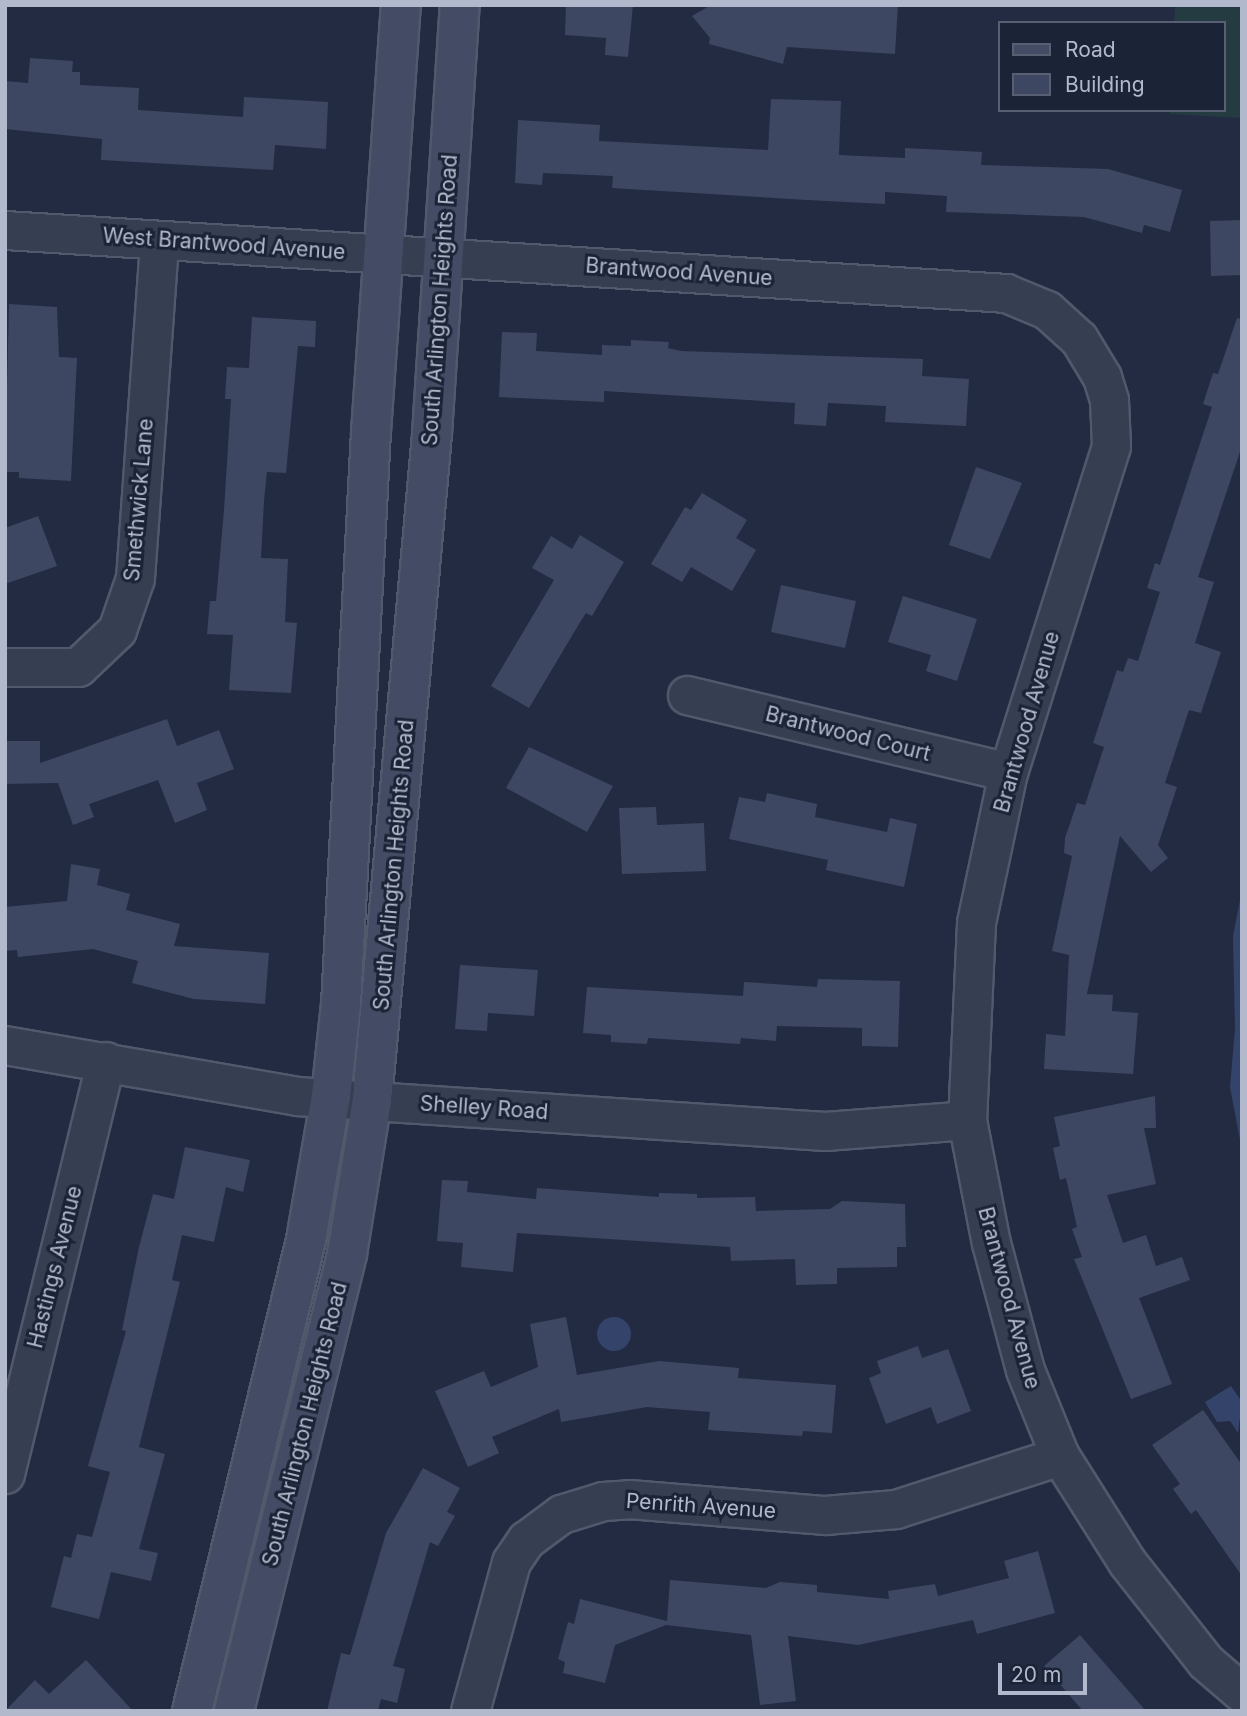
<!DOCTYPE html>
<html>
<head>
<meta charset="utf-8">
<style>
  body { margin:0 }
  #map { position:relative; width:1247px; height:1716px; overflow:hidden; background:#222b42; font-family:Inter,sans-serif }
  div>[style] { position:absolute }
  .green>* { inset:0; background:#243b42 }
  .water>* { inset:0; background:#34436a }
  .round { border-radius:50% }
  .building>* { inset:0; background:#3e4762 }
  .roads { filter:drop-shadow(2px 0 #51596c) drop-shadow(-2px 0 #51596c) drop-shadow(0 2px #51596c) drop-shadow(0 -2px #51596c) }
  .street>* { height:37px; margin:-18.5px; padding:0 18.5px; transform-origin:18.5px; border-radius:18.5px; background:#363e51 }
  .secondary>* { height:38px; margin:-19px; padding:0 19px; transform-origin:19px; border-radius:19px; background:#444c65 }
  span { translate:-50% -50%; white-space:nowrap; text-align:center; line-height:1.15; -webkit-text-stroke:6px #1b2336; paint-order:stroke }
  .street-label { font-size:21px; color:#b3b9cc }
  .frame { position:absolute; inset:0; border:7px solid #b3b9cc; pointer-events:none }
  .legend { position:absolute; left:998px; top:21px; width:228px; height:91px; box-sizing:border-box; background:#1b2336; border:2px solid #585f72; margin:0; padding:9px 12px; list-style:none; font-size:21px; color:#b3b9cc }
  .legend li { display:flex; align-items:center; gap:14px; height:35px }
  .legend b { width:35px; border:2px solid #585f72 }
  .scale { position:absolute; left:998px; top:1663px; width:89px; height:32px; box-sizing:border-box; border:4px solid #b3b9cc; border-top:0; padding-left:9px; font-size:21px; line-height:24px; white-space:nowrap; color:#b3b9cc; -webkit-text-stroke:5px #1b2336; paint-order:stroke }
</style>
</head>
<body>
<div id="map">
  <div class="green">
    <div style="clip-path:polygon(1175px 5px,1242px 5px,1242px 118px,1170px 114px,1170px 110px,1224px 110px,1224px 23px,1174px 23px)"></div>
  </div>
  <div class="water">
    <div style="clip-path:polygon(1242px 890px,1242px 1151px,1230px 1087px,1235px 1028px,1233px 936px)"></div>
    <div class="round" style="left:597px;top:1317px;width:34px;height:34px"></div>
    <div style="clip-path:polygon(1231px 1386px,1242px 1402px,1238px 1433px,1230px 1421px,1217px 1422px,1205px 1402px)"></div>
  </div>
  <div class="building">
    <div style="clip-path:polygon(566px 5px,633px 5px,628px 57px,605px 55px,606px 38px,565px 35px)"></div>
    <div style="clip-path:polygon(711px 5px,898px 5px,895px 54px,787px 47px,783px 64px,709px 44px,710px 38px,692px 16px)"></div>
    <div style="clip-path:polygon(30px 58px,73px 61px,72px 72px,80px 72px,80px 85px,139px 88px,138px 110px,243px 117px,244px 97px,328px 102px,326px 149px,275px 145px,273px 170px,101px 160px,102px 139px,5px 129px,5px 81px,28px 83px)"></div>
    <div style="clip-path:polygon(771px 99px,841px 101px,839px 155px,905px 158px,905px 148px,982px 152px,981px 165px,1108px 169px,1182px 190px,1170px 232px,1144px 225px,1142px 233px,1084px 217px,946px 212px,947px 196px,885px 192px,885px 204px,807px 200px,612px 188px,613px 176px,543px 173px,542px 185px,515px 183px,518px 120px,600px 125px,599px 141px,768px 150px)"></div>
    <div style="clip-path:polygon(1242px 220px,1242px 275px,1211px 276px,1210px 221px)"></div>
    <div style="clip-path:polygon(9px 304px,57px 307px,59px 357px,77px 358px,71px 481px,19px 478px,19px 472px,5px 472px)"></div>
    <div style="clip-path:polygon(252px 317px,316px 321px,315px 347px,298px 346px,286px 473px,267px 472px,264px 501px,261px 558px,288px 559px,285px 622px,297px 623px,291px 693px,229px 690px,233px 635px,207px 634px,210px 601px,216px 601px,224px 510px,231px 399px,225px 399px,227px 367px,249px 368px)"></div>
    <div style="clip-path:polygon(1237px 318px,1242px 319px,1242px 446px,1198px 577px,1214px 582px,1195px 643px,1221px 652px,1201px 713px,1189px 710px,1165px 783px,1177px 787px,1158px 845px,1168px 858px,1151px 872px,1120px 836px,1087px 994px,1113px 995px,1112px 1011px,1138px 1013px,1133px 1074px,1044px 1069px,1046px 1034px,1065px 1036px,1069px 955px,1052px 951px,1072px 856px,1064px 853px,1065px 838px,1077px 803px,1085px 805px,1104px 747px,1093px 743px,1117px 670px,1123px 672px,1128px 658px,1138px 661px,1160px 592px,1147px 588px,1155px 563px,1160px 565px,1212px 407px,1203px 404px,1213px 373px,1218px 374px)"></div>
    <div style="clip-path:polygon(502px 332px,537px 333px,536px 351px,602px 355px,602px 345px,631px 346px,631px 340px,669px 342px,668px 348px,681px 351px,923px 359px,922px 376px,969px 379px,966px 426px,885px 422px,886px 406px,828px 403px,826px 426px,794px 424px,795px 403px,604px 391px,604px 402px,499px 397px)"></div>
    <div style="clip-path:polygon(976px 467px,1022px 483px,990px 559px,949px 545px)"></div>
    <div style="clip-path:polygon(702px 493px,747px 520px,736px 538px,756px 550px,732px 591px,691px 567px,682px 582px,651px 564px,685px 507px,691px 510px)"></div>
    <div style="clip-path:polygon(38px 516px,57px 566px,5px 584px,5px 528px)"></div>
    <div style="clip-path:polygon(580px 535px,624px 562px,592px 616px,586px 613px,579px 624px,529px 708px,491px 686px,554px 580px,532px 568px,551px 536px,572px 549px)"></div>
    <div style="clip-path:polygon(781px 585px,856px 601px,845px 648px,771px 632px)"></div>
    <div style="clip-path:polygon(903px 596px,977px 619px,957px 681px,926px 671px,931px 655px,888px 642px)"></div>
    <div style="clip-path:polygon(167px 719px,177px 746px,219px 730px,234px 769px,197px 783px,207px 810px,175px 823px,158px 780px,89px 804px,94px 817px,73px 825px,58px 783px,5px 784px,5px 741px,40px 741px,40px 763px)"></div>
    <div style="clip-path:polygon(529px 747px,613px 786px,587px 832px,506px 788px)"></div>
    <div style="clip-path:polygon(767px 793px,817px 804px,815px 817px,887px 832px,890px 818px,917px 824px,904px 887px,826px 870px,828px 860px,729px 839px,739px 797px,765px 802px)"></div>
    <div style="clip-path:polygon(656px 807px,657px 825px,704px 823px,706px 871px,622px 874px,619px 808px)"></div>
    <div style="clip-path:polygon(71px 864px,100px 869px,97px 885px,130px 894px,126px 910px,180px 924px,174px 946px,269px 953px,265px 1004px,194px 999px,132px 983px,138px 961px,93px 949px,18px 957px,17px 950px,5px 951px,5px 907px,67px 901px)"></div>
    <div style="clip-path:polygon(460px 965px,538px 970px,534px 1016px,488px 1013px,487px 1031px,455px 1029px)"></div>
    <div style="clip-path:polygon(818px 979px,900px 981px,898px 1047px,862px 1046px,862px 1028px,777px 1026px,776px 1041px,741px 1038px,740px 1044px,648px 1038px,647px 1044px,611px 1042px,611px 1035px,583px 1033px,587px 987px,743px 996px,744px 982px,817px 987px)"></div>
    <div style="clip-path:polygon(1155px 1096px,1156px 1128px,1144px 1128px,1156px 1184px,1107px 1195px,1123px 1243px,1146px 1235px,1156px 1266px,1182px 1257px,1190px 1280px,1139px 1298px,1172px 1384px,1131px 1399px,1074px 1259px,1082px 1257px,1072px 1229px,1077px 1227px,1066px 1178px,1060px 1180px,1053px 1148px,1060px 1146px,1054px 1117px)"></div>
    <div style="clip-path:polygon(185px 1147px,250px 1160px,243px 1192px,226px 1187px,214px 1242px,182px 1235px,172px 1280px,180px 1282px,139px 1447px,165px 1454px,139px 1549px,158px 1553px,151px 1581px,111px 1572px,99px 1619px,51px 1607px,64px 1556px,71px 1558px,77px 1534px,92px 1537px,110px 1472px,88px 1466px,126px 1331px,122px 1330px,139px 1247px,153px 1194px,174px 1199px)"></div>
    <div style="clip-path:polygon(442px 1180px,468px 1181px,467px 1192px,536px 1199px,537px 1188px,659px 1197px,659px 1193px,697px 1194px,697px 1198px,755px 1197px,756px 1211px,830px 1209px,842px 1201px,905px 1204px,906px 1247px,897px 1247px,897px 1267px,837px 1268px,837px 1284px,796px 1285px,795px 1259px,731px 1261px,730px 1247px,517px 1233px,513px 1272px,461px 1267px,463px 1243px,437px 1241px)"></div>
    <div style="clip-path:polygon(566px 1317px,577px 1375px,659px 1361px,739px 1368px,738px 1378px,836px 1385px,832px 1433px,803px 1431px,802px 1436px,708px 1430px,710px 1412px,647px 1407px,561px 1422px,559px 1409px,492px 1437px,499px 1453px,468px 1467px,435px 1391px,484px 1371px,491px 1387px,538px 1367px,530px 1324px)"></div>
    <div style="clip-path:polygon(918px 1346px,922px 1358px,948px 1349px,971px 1411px,937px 1424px,931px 1407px,886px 1424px,869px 1378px,881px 1373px,877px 1361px)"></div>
    <div style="clip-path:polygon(1203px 1410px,1242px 1465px,1242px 1576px,1196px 1510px,1191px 1514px,1173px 1489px,1180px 1484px,1152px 1445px)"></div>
    <div style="clip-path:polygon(423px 1468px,460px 1488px,447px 1512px,455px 1516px,438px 1546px,430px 1542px,393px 1666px,405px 1669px,397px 1703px,381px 1699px,378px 1711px,327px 1711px,341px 1653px,350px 1655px,386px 1533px)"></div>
    <div style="clip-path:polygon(1038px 1551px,1055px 1613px,977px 1634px,973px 1620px,858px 1645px,788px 1636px,796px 1701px,760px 1705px,751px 1635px,666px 1625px,615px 1645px,605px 1683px,563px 1673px,565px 1662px,558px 1659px,568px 1622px,574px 1624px,580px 1599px,667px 1621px,670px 1580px,766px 1588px,780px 1582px,817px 1585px,817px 1592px,889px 1599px,888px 1591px,935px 1584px,938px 1596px,1009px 1578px,1004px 1561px)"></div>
    <div style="clip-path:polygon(1080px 1635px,1146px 1711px,1083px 1711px,1044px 1666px)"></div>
    <div style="clip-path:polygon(86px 1660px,133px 1711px,5px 1711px,35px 1680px,49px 1694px)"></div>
  </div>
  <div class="roads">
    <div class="street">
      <div style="left:5px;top:230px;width:1003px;rotate:3.6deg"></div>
      <div style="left:1006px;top:293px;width:44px;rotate:22.5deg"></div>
      <div style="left:1047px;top:310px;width:43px;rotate:42.2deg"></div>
      <div style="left:1079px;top:339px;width:44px;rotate:58.8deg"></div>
      <div style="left:1102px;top:377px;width:24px;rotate:73deg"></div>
      <div style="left:1109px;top:400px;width:46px;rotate:87.5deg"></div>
      <div style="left:1111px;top:446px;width:342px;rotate:107.5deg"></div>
      <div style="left:1008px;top:772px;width:154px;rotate:102deg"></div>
      <div style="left:976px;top:923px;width:197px;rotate:92.6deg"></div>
      <div style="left:967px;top:1120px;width:125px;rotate:79deg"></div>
      <div style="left:991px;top:1243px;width:131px;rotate:75deg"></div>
      <div style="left:1025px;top:1370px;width:93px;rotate:67.9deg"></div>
      <div style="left:1060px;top:1456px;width:125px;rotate:57.7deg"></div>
      <div style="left:1127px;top:1562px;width:127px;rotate:51.7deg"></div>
      <div style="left:1206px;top:1662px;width:48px;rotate:40.7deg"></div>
      <div style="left:5px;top:667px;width:73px"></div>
      <div style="left:78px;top:667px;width:54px;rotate:-43.5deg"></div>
      <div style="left:117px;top:630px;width:55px;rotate:-70.9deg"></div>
      <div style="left:135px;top:578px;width:338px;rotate:-85.9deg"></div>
      <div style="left:687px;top:695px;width:330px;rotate:13.5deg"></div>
      <div style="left:5px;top:1045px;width:296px;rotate:9.9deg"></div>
      <div style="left:297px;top:1096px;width:529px;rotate:3.79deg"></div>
      <div style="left:825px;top:1131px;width:142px;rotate:-4.4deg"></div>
      <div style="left:5px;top:1474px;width:425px;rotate:-76.3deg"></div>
      <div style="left:470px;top:1711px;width:155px;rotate:-74.6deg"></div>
      <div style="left:511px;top:1562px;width:27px;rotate:-56deg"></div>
      <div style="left:526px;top:1540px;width:44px;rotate:-36.6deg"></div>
      <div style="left:561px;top:1514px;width:44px;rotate:-17.2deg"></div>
      <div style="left:603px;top:1501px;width:26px;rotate:-4deg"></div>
      <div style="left:629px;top:1499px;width:197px;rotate:4.7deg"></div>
      <div style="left:825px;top:1515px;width:71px;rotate:-4.8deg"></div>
      <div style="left:896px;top:1509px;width:172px;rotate:-17.9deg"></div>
    </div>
    <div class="secondary">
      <div style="left:192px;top:1711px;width:491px;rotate:-76.4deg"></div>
      <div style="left:307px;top:1234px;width:140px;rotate:-80.1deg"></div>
      <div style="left:331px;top:1096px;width:93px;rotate:-83.8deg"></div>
      <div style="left:341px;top:1004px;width:573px;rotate:-87deg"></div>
      <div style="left:371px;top:432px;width:428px;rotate:-86deg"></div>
      <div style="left:234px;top:1711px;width:471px;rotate:-76.1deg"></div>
      <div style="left:347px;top:1254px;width:156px;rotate:-80.8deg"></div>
      <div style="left:372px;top:1100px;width:669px;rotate:-84.85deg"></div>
      <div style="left:432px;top:434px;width:430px;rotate:-86.3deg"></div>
    </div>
  </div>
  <div class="street-label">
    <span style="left:224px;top:244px;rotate:4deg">West Brantwood Avenue</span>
    <span style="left:679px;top:272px;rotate:4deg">Brantwood Avenue</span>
    <span style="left:440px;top:300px;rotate:-86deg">South Arlington Heights Road</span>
    <span style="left:139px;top:500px;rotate:-85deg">Smethwick Lane</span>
    <span style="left:1027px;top:722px;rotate:-74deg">Brantwood Avenue</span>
    <span style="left:848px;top:734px;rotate:14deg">Brantwood Court</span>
    <span style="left:394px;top:865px;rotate:-85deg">South Arlington Heights Road</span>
    <span style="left:484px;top:1108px;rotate:4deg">Shelley Road</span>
    <span style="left:55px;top:1267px;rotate:-76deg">Hastings Avenue</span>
    <span style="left:1009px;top:1298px;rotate:75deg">Brantwood Avenue</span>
    <span style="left:305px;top:1424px;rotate:-76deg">South Arlington Heights Road</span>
    <span style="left:701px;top:1506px;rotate:4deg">Penrith Avenue</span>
  </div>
  <div class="frame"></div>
  <ul class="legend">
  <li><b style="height:9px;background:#444c65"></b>Road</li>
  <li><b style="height:19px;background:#3e4762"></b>Building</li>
  </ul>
  <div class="scale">20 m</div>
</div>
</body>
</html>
